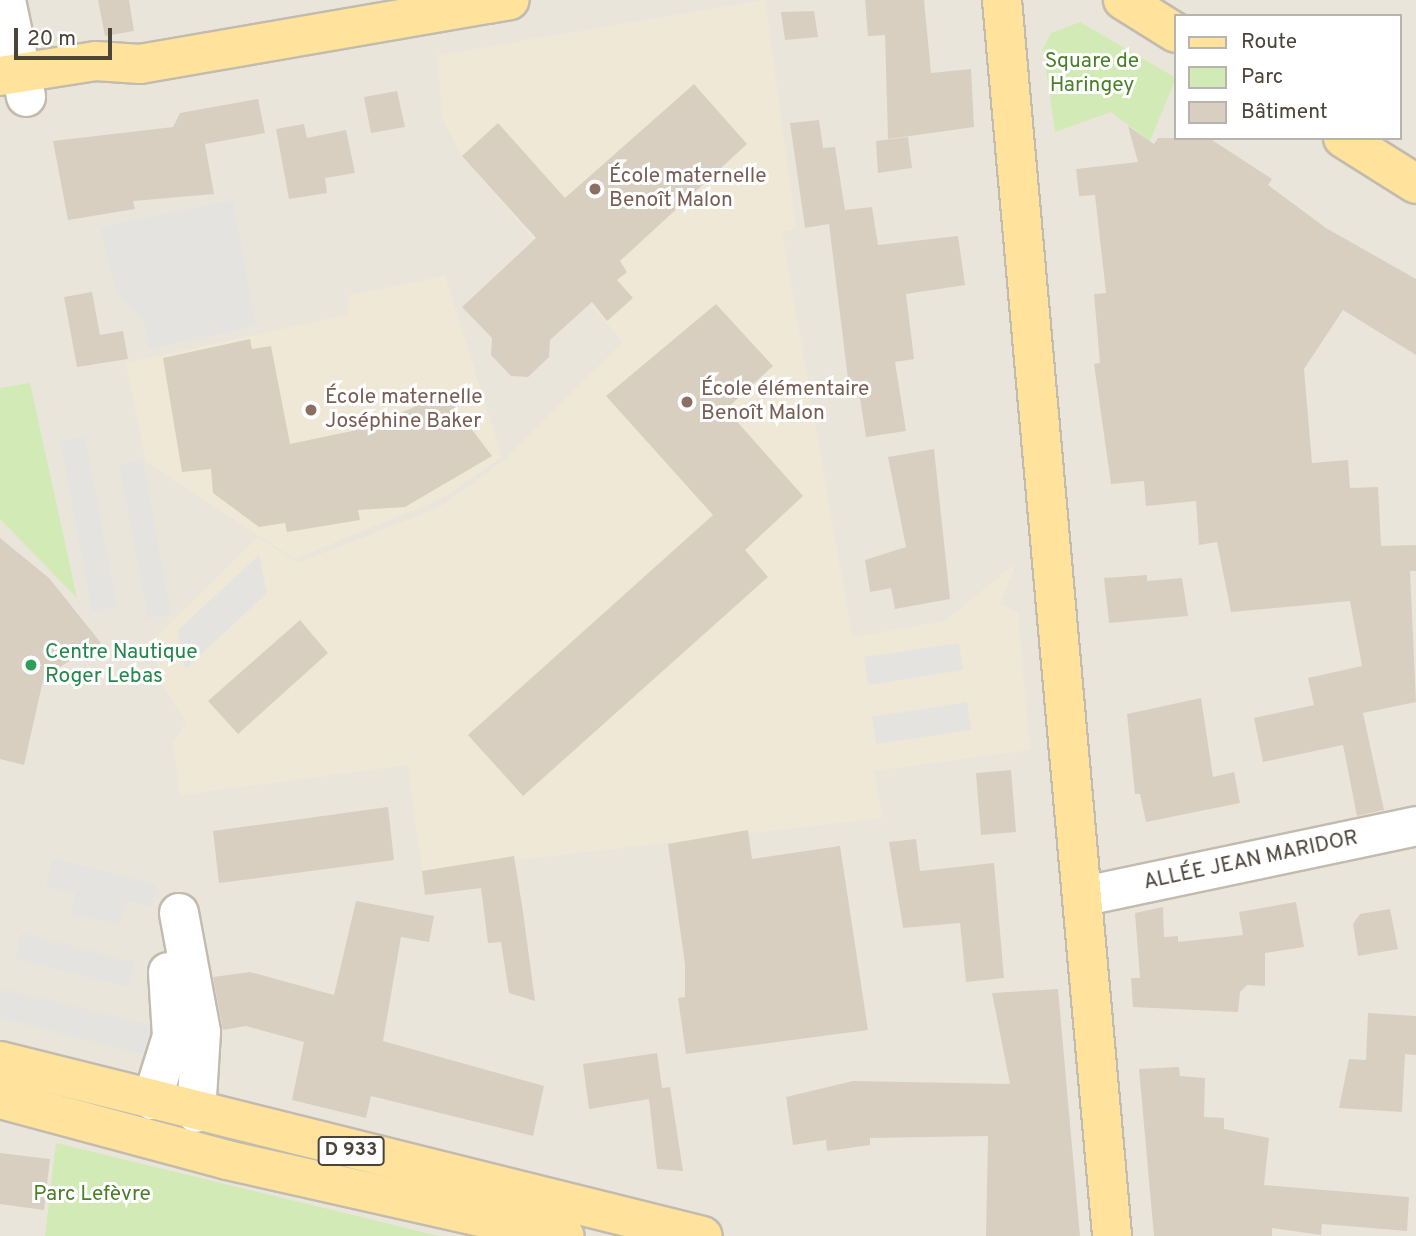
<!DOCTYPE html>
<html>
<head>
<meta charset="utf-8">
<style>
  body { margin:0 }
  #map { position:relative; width:1416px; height:1236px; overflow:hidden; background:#f6f3ec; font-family:Overpass,sans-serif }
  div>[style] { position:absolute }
  .residential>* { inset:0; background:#eae5da }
  .education>* { inset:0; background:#efe8d6 }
  .green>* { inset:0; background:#d2eab5 }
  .parking>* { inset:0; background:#e5e3e0 }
  .building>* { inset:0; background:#d8cfc1 }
  .roads { filter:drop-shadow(2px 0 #c2bbae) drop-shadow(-2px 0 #c2bbae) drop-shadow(0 2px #c2bbae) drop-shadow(0 -2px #c2bbae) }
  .minor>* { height:38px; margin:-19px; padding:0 19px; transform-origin:19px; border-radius:19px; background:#fff }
  .major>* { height:38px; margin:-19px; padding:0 19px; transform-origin:19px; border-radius:19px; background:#ffe39c }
  .dots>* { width:19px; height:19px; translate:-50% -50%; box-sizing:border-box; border:4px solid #fff; border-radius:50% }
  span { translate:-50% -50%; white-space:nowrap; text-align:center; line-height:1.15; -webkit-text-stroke:6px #fff; paint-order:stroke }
  .shield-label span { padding:2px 5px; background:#fff; border:2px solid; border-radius:5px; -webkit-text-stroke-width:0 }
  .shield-label { font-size:19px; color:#4b4439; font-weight:700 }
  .park-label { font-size:21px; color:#4a7f2a }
  .education-label { font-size:21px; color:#785e54 }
  .left { translate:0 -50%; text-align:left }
  .leisure-label { font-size:21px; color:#27864d }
  .street-label { font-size:21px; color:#4b4439 }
  .legend { position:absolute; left:1174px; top:14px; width:228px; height:126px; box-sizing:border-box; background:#fff; border:2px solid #b7b4b0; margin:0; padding:9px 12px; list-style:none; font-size:21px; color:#4b4439 }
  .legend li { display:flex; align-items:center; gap:14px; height:35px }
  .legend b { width:35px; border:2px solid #b7b4b0 }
  .scale { position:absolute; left:14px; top:28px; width:98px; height:32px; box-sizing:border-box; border:4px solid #4b4439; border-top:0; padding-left:9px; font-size:21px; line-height:24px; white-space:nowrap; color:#4b4439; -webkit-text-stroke:5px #fff; paint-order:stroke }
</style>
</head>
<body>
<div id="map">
  <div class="residential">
    <div style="clip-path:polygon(evenodd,0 0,1416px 0,1416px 1236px,0 1236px,0 0,1176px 16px,1400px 16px,1400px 138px,1176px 138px,1176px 16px)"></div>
  </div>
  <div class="education">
    <div style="clip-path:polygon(765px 0,796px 229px,782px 232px,852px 637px,945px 621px,1016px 563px,1000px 604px,1018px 613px,1030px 750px,874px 771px,882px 818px,422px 871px,408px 765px,180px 795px,173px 741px,186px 723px,160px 681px,154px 639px,258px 537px,298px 563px,438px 508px,502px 462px,623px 342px,462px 156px,442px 118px,438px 55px)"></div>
    <div style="clip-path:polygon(445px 276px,502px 457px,442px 498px,295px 559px,146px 462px,126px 363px,347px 315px,349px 295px)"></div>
  </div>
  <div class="green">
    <div style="clip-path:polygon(1080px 22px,1176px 78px,1150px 141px,1111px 112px,1055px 132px,1043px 49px,1051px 33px)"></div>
    <div style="clip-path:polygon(30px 383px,77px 598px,0 519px,0 388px)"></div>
    <div style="clip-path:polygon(56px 1143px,353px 1215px,439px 1236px,45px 1236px)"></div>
  </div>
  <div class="parking">
    <div style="clip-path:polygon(233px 200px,256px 326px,149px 349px,144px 320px,117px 293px,100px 227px)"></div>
    <div style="clip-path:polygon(85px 437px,117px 606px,92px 611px,60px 441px)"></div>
    <div style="clip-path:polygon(143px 460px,171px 614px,148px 618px,119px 464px)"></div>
    <div style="clip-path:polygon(259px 555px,267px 593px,185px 669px,178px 630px)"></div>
    <div style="clip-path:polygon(959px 643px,963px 670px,868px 685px,864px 657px)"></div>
    <div style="clip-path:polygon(967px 702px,971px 730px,876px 744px,872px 717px)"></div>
    <div style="clip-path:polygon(53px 858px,157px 885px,152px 907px,126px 901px,119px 925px,70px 914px,75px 893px,46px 886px)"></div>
    <div style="clip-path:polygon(21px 933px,135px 962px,129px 987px,15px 958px)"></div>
    <div style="clip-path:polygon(0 988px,154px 1026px,147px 1055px,0 1018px)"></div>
  </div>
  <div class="building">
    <div style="clip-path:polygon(98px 0,129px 0,134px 31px,105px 36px)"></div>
    <div style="clip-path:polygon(865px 0,924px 0,931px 73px,971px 69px,974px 127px,888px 139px,885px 35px,868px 36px)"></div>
    <div style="clip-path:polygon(814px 11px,818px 37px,785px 40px,781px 12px)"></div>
    <div style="clip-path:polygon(694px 84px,747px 144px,620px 261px,627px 272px,617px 280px,633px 298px,607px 321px,592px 302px,550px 340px,549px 357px,528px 377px,511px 376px,491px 355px,492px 338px,462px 307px,536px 238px,462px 156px,498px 123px,565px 198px)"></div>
    <div style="clip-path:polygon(397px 91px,405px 127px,371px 133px,364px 97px)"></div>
    <div style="clip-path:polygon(258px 99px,265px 133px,205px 144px,214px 194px,133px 201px,135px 209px,68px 220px,53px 141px,173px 127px,180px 113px)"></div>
    <div style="clip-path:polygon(819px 120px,823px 148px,835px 147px,845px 210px,872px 207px,878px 245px,958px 236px,965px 285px,906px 294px,914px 359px,895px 362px,906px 431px,866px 437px,858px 385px,849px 387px,829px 224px,805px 228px,790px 123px)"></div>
    <div style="clip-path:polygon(304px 124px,307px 138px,346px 130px,355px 173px,325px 178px,327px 193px,289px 199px,276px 129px)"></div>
    <div style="clip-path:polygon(1128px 126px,1154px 144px,1158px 138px,1209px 138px,1272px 179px,1268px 185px,1326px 228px,1416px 279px,1416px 355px,1343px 310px,1304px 369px,1312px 463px,1348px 460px,1350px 488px,1378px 487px,1381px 546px,1416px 545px,1416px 571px,1410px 571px,1416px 702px,1363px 713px,1384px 810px,1357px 816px,1343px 745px,1263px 762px,1254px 718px,1314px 705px,1308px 678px,1362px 666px,1350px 601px,1231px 612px,1217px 542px,1199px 545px,1196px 501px,1146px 506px,1144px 481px,1111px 484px,1094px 364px,1100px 363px,1094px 294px,1106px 293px,1095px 195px,1079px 196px,1076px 169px,1138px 162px)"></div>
    <div style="clip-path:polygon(908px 137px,912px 168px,878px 173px,876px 141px)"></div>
    <div style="clip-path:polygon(92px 292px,100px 335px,123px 331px,128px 359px,77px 367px,64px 297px)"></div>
    <div style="clip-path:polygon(716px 304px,773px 366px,726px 409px,803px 496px,745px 550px,768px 577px,523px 796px,468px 735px,713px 515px,606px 396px)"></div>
    <div style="clip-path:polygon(250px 339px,252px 349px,271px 346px,290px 444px,371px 427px,444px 393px,492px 456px,405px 507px,358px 510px,360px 520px,287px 532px,285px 523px,259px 527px,213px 493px,211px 469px,182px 472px,163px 358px)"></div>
    <div style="clip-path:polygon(934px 449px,950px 599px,895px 609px,891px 588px,870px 592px,865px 560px,906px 547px,888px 457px)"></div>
    <div style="clip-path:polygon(0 538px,49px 578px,101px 643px,44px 676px,24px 765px,0 759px)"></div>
    <div style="clip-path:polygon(1147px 575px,1147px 581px,1182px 578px,1188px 616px,1109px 623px,1104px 578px)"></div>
    <div style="clip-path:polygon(300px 620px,328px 653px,238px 734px,208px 701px)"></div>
    <div style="clip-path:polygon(1201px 698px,1213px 777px,1234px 772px,1240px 803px,1146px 822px,1140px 794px,1135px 794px,1127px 714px)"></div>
    <div style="clip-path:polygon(1011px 770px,1016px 832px,981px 835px,976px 773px)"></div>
    <div style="clip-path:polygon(388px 807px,394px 860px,219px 883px,213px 831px)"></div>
    <div style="clip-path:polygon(748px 830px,752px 859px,840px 846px,868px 1030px,686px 1054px,678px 998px,685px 997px,685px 964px,668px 844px)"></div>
    <div style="clip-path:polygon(916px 839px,920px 871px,994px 863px,1004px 978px,966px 982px,960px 923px,903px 928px,889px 842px)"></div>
    <div style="clip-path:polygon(514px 856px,523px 912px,535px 1001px,509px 993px,501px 942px,488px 943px,481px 888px,425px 895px,422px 871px)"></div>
    <div style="clip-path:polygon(356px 901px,434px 916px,429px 942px,401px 937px,383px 1041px,544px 1086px,533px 1136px,371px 1096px,366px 1118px,292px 1100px,304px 1042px,246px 1026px,223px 1030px,213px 977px,250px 972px,334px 995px)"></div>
    <div style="clip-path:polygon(1296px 902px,1304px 947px,1265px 953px,1265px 986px,1247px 985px,1240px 992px,1238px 1012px,1133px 1007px,1131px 978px,1140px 978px,1135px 913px,1163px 907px,1164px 937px,1178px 936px,1178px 942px,1243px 935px,1239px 912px)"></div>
    <div style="clip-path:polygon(1390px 909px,1398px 949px,1358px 956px,1353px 924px,1360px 914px)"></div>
    <div style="clip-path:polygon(1058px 989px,1080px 1236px,986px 1236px,988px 1136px,870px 1138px,870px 1145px,827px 1151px,826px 1140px,793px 1145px,786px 1097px,853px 1081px,1010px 1084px,992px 993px)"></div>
    <div style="clip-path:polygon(1368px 1013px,1416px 1016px,1416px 1055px,1405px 1054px,1402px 1112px,1339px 1108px,1349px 1059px,1366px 1060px)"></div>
    <div style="clip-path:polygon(657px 1053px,662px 1088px,670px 1087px,683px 1171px,657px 1169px,649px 1099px,589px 1109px,583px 1064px)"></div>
    <div style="clip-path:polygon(1179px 1067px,1180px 1076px,1205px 1078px,1204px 1117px,1224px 1118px,1224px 1129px,1269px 1138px,1264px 1185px,1409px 1197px,1407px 1231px,1322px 1224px,1321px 1235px,1272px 1228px,1272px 1236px,1154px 1236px,1139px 1069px)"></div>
    <div style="clip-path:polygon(0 1153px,50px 1159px,44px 1210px,0 1204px)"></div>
  </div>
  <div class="roads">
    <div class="minor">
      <div style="left:6px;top:0;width:99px;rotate:78.3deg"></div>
      <div style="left:1085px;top:896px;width:338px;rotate:-11.9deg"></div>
      <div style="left:179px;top:913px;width:121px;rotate:79.5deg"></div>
      <div style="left:201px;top:1032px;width:81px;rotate:93.5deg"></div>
      <div style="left:152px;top:1100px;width:67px;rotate:-72.6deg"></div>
      <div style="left:172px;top:1036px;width:64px;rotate:-93.6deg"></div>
    </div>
    <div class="major">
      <div style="left:1002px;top:0;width:1241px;rotate:84.91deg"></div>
      <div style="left:1123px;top:0;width:62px;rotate:31.9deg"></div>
      <div style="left:0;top:76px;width:97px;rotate:-8.9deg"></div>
      <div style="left:96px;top:61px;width:44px;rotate:3.9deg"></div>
      <div style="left:140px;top:64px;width:375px;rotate:-9.8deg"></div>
      <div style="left:1343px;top:138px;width:86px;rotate:32.2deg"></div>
      <div style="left:0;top:1061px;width:724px;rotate:13.98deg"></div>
      <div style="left:0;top:1099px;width:235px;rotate:15deg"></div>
      <div style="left:227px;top:1160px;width:346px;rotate:12.7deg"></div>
    </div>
  </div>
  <div class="dots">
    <div style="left:595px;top:189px;background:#8d6e63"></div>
    <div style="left:687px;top:402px;background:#8d6e63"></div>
    <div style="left:311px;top:410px;background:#8d6e63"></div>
    <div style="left:31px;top:665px;background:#2e9e5b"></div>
  </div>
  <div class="shield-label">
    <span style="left:351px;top:1151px">D 933</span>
  </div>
  <div class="park-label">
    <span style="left:1092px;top:74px">Square de<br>Haringey</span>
    <span style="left:92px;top:1195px">Parc Lefèvre</span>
  </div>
  <div class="education-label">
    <span class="left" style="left:609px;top:189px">École maternelle<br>Benoît Malon</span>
    <span class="left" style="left:701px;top:402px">École élémentaire<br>Benoît Malon</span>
    <span class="left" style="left:325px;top:410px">École maternelle<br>Joséphine Baker</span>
  </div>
  <div class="leisure-label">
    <span class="left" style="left:45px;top:665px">Centre Nautique<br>Roger Lebas</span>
  </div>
  <div class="street-label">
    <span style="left:1251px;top:861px;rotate:-12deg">ALLÉE JEAN MARIDOR</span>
  </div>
  <ul class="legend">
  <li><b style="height:9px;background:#ffe39c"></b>Route</li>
  <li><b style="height:19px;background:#d2eab5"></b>Parc</li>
  <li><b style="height:19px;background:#d8cfc1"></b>Bâtiment</li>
  </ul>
  <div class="scale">20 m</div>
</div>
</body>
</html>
